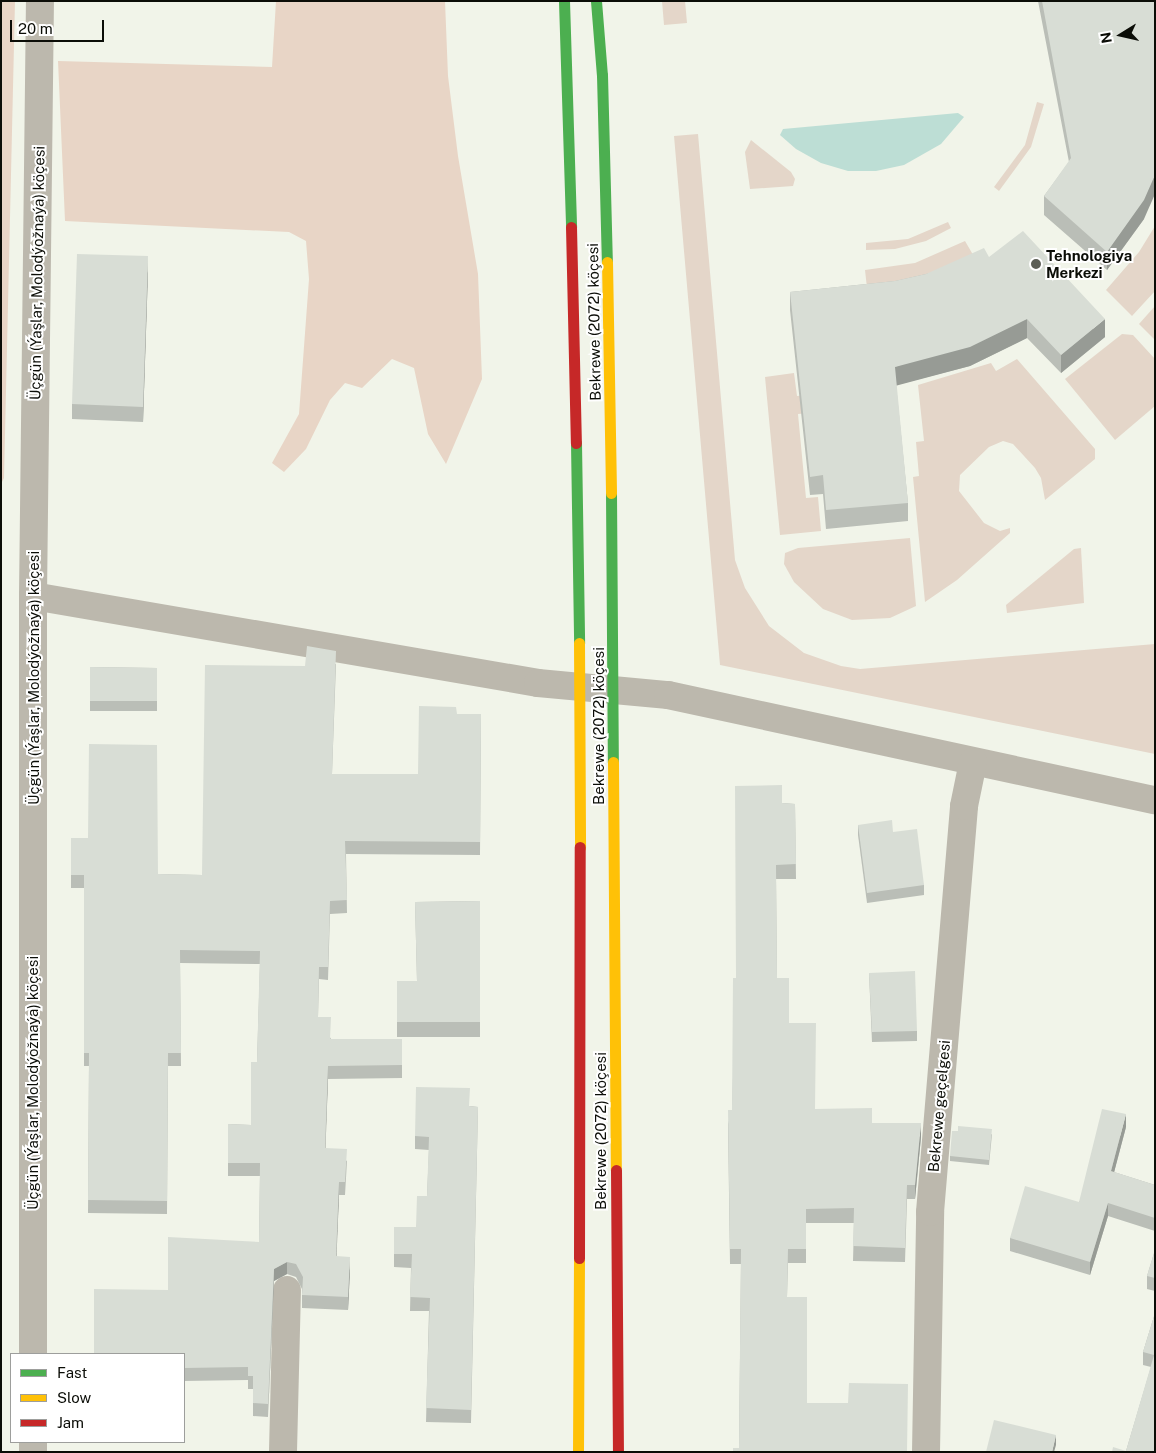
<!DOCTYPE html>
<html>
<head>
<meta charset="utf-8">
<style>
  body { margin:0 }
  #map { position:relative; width:1156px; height:1453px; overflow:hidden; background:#f1f4e9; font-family:"Public Sans",sans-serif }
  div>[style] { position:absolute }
  .green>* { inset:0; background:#e4d6c9 }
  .forest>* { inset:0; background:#e8d5c6 }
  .water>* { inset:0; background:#bdded5 }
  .street>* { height:28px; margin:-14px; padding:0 14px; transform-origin:14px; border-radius:14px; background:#bcb8ad }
  .fast>* { height:11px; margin:-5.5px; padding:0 5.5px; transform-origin:5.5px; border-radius:5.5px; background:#4caf50 }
  .slow>* { height:11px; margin:-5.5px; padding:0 5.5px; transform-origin:5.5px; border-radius:5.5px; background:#ffc107 }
  .jam>* { height:11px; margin:-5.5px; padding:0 5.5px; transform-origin:5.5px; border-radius:5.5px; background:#c62828 }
  .wall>* { inset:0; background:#babeb7 }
  .shaded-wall>* { inset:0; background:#979b95 }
  .building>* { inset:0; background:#d8ddd5 }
  .dots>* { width:14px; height:14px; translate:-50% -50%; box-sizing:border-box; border:2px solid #fff; border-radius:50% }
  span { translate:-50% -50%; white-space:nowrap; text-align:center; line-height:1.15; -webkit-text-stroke:4px #fff; paint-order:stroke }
  .poi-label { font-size:15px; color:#0b0d07; font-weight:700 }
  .left { translate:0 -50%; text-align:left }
  .street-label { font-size:15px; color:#0b0d07 }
  .frame { position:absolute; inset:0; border:2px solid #0b0d07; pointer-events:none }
  .legend { position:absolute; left:10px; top:1353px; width:175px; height:90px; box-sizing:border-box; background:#fff; border:1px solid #9d9e9c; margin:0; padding:6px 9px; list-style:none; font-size:15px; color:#0b0d07 }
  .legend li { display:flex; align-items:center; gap:10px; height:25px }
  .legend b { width:25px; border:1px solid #9d9e9c }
  .north { position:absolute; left:1096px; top:10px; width:50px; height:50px; -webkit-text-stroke:4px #fff; paint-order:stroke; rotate:260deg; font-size:14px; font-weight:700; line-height:20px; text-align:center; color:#0b0d07 }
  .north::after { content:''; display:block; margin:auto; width:18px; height:22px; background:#0b0d07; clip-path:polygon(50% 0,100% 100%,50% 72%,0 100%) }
  .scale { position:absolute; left:10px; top:20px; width:94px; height:22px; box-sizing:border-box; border:2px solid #0b0d07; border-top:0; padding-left:6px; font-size:15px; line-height:18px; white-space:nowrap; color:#0b0d07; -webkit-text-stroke:4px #fff; paint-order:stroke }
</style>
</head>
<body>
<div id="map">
  <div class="green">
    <div style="clip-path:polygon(662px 1px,685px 1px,687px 23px,664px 25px)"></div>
    <div style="clip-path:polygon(1037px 102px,1044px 104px,1031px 147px,999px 191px,994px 187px,1025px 145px)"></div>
    <div style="clip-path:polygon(698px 134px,735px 560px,745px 588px,769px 626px,804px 653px,841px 666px,860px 669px,1155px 644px,1155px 754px,720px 665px,674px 136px)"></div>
    <div style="clip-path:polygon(751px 140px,791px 172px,795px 179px,793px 186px,750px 189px,745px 152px)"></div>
    <div style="clip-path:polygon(948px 222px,951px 228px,926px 241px,895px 249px,866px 250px,866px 243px,908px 239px)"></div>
    <div style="clip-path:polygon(1155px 226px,1155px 291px,1132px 316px,1106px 290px,1139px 252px)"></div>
    <div style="clip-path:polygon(965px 241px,979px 265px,868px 297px,865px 270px,915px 263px)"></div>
    <div style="clip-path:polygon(1155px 306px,1155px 340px,1139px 324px)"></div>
    <div style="clip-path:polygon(1122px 334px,1133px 335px,1155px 359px,1155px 406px,1115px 440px,1065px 379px)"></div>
    <div style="clip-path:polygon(1017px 359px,1095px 449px,1095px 459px,1045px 500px,1041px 478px,1035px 468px,1013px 444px,1003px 441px,989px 447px,960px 475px,959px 491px,984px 523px,1000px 531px,1010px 528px,1010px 533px,957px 580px,925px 602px,913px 477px,919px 476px,916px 442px,924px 441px,918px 385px,991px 363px,996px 371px)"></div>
    <div style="clip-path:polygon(794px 373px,797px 396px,808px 395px,810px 413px,798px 414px,806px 498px,818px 497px,821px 531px,780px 535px,765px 377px)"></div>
    <div style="clip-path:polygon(910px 538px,916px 606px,890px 618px,852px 620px,823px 609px,794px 582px,784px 564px,785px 553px,798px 548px)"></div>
    <div style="clip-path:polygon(1081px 548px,1084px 603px,1007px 613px,1006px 605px,1074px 549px)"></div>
  </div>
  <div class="forest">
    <div style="clip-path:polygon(1px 1px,15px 1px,4px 478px,1px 484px)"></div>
    <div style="clip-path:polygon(276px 1px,445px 1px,448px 76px,458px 156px,478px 274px,482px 379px,446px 464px,428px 434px,414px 368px,392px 359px,362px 388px,345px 383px,330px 400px,306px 449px,284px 472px,272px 463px,299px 414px,309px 279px,306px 241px,289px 232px,65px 221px,58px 61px,272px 67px)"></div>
  </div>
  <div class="water">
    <div style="clip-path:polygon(958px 113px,964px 117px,941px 144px,904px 165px,876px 171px,848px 171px,821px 163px,796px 149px,780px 135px,783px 129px)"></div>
  </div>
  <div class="street">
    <div style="left:33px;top:596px;width:512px;rotate:9.77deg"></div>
    <div style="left:538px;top:683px;width:131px;rotate:5.3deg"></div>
    <div style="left:668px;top:695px;width:498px;rotate:12.2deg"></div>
    <div style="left:33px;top:1354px;width:758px;rotate:-90deg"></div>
    <div style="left:33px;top:596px;width:595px;rotate:-89.33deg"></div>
    <div style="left:33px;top:1452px;width:10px;rotate:-90deg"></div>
    <div style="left:283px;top:1452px;width:162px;rotate:-88.6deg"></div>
    <div style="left:926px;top:1452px;width:240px;rotate:-89deg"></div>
    <div style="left:930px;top:1212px;width:407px;rotate:-85.2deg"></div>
    <div style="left:964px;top:806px;width:45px;rotate:-78.4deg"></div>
  </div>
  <div class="fast">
    <div style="left:564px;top:1px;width:226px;rotate:88.2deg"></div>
    <div style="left:596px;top:1px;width:74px;rotate:85.4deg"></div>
    <div style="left:602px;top:75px;width:187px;rotate:88.5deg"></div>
    <div style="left:576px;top:443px;width:200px;rotate:89.1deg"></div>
    <div style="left:611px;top:493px;width:269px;rotate:89.6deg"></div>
  </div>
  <div class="slow">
    <div style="left:607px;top:262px;width:231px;rotate:89deg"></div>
    <div style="left:579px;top:643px;width:204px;rotate:89.7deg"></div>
    <div style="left:613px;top:762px;width:408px;rotate:89.6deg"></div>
    <div style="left:578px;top:1452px;width:194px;rotate:-89.7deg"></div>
  </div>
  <div class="jam">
    <div style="left:571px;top:227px;width:216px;rotate:88.7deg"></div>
    <div style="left:616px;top:1170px;width:282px;rotate:89.6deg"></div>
    <div style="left:579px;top:1258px;width:411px;rotate:-89.9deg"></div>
  </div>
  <div class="wall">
    <div style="clip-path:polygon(1038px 1px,1155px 1px,1144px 219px,1107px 270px,1044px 215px,1044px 196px,1069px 162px)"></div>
    <div style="clip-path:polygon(989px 257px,1105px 337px,1061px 373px,1027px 338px,970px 366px,896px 385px,908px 503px,908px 521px,826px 529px,823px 494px,810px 495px,790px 310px,790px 292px,895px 281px,926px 274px)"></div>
    <div style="clip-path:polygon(148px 271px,143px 422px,72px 419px,72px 404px)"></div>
    <div style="clip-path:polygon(336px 664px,332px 774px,418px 774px,457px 714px,481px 714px,480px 855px,346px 854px,347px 913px,330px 914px,328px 980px,319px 979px,318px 1017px,331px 1039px,402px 1039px,402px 1078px,328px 1079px,325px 1148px,347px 1161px,345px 1195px,339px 1195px,336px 1257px,350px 1270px,348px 1310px,302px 1308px,302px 1289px,296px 1277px,287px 1274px,274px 1281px,268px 1417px,253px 1416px,253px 1389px,248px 1389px,248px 1380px,184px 1381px,184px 1354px,168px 1290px,259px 1242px,260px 1176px,228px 1176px,228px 1124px,251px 1125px,257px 1062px,260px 964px,180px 963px,181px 1066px,168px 1066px,167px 1214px,88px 1213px,89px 1066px,84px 1066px,84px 888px,71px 888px,71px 838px,158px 874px,202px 875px,305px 666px)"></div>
    <div style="clip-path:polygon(90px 667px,157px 668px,157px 711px,90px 711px)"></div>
    <div style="clip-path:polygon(782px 803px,795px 804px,796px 879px,776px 879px,777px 978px,789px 1023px,815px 1109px,921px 1137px,915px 1199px,907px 1199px,905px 1262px,853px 1261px,854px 1223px,806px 1223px,806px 1263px,788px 1263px,787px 1297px,807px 1403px,848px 1403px,908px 1384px,739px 1448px,741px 1264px,730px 1264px,728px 1124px,732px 1110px,736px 978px)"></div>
    <div style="clip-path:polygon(858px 825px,893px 832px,924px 885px,924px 895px,867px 903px,858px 835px)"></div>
    <div style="clip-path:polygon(480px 901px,480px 1037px,397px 1037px,397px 981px,417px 981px,415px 902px)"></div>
    <div style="clip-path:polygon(869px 973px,917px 1031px,917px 1041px,872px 1042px)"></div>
    <div style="clip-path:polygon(470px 1106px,478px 1107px,471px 1423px,426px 1422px,429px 1311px,410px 1311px,411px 1268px,394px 1267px,394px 1227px,416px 1227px,427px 1196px,429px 1150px,415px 1149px,415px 1136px)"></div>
    <div style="clip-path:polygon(1126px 1127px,1114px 1172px,1155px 1185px,1155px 1231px,1108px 1216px,1090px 1275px,1010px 1251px,1010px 1238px,1079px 1202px)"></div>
    <div style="clip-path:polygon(992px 1134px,989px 1165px,950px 1161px,950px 1156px)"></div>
    <div style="clip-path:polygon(1155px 1250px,1155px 1291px,1147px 1289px,1147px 1276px)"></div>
    <div style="clip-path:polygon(1155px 1313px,1155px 1452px,1126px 1451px,1151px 1367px,1143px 1365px,1143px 1352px)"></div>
  </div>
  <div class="shaded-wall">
    <div style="clip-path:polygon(1155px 175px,1155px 194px,1144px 219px,1107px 270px,1107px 252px)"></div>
    <div style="clip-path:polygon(148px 256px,148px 271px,143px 422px,143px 407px)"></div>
    <div style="clip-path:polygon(1027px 319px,1027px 338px,970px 366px,895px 386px,895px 367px)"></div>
    <div style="clip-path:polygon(1105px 319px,1105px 337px,1061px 373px,1061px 355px)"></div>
    <div style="clip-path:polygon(328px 1066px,328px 1079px,325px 1161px,325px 1148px)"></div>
    <div style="clip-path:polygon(1126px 1114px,1126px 1127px,1111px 1184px,1111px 1171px)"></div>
    <div style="clip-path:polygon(921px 1123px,921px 1137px,915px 1199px,915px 1185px)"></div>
    <div style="clip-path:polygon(339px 1182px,339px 1195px,336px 1269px,336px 1256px)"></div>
    <div style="clip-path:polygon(1108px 1203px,1108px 1216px,1090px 1275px,1090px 1262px)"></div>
    <div style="clip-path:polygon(350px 1257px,350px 1270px,348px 1310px,348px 1297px)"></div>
    <div style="clip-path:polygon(287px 1262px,287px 1274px,274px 1281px,268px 1417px,274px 1269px)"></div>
    <div style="clip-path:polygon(1056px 1435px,1056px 1445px,1054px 1452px,1052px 1452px)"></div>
  </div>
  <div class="building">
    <div style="clip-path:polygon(1042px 1px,1155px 1px,1155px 175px,1144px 200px,1107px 252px,1044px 196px,1071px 158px)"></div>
    <div style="clip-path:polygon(1023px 231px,1105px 319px,1061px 355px,1027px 319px,970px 347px,895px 367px,908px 503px,826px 510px,823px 475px,810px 477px,790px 292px,895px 281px,926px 274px,984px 248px,989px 257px)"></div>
    <div style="clip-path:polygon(77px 254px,148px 256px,143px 407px,72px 404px)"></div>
    <div style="clip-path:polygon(307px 646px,336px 651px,332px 774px,418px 774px,419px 706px,456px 707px,457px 714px,481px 714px,480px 842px,345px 841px,347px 900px,330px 901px,328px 967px,319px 967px,318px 1017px,331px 1017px,330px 1039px,402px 1039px,402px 1065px,328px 1066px,325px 1148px,347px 1149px,345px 1182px,339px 1182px,336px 1256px,350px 1257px,348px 1297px,302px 1295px,303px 1277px,296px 1264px,287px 1262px,274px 1269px,268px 1404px,253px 1403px,253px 1376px,248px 1376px,248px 1367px,184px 1368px,184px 1354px,94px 1354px,94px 1289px,168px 1290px,168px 1237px,259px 1242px,260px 1163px,228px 1163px,228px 1124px,251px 1125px,251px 1062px,257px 1062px,260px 951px,180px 950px,181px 1053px,168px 1053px,167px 1201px,88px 1200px,89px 1053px,84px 1053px,84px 875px,71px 875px,71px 838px,88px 838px,89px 744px,157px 745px,158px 874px,202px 875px,205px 665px,305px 666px)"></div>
    <div style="clip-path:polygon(90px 667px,157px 668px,157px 701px,90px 701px)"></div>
    <div style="clip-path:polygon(782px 785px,782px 803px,795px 804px,796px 864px,776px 865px,777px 978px,789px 978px,789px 1023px,816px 1023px,815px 1109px,872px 1108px,872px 1123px,921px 1123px,915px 1185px,907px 1185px,905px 1248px,853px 1246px,854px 1208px,806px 1209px,806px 1249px,788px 1249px,787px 1297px,807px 1297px,807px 1403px,848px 1403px,849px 1383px,908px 1384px,907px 1452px,733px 1452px,733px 1448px,739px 1448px,741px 1249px,730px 1249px,728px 1110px,732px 1110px,733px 978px,736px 978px,735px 786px)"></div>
    <div style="clip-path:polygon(892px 820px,893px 832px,917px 829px,924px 885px,867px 893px,858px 825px)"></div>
    <div style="clip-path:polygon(480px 901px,480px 1022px,397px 1022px,397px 981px,417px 981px,415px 902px)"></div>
    <div style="clip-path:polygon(915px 971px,917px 1031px,872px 1032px,869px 973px)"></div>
    <div style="clip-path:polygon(416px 1087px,470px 1088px,469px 1106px,478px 1107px,471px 1410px,426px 1408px,430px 1298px,410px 1297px,412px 1254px,394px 1254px,394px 1227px,416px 1227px,417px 1196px,427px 1196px,429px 1137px,415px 1136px)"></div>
    <div style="clip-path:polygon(1102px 1109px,1126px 1114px,1111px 1171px,1155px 1185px,1155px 1218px,1108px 1203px,1090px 1262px,1010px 1238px,1025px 1186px,1079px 1202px)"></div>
    <div style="clip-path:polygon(958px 1126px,992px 1129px,989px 1160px,950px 1156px,952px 1131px,958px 1131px)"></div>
    <div style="clip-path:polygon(1155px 1250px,1155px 1278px,1147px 1276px)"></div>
    <div style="clip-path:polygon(1155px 1313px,1155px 1452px,1112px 1452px,1113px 1447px,1126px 1451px,1154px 1355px,1143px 1352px)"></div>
    <div style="clip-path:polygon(994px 1420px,1056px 1435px,1052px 1452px,986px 1452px)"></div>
  </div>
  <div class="dots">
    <div style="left:1036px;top:264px;background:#5c5e56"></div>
  </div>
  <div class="poi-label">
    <span class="left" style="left:1046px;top:264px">Tehnologiya<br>Merkezi</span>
  </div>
  <div class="street-label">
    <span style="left:37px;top:273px;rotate:-89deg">Üçgün (Ýaşlar, Molodýožnaýa) köçesi</span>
    <span style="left:594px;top:322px;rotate:-91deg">Bekrewe (2072) köçesi</span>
    <span style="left:34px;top:678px;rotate:-90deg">Üçgün (Ýaşlar, Molodýožnaýa) köçesi</span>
    <span style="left:599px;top:726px;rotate:-90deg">Bekrewe (2072) köçesi</span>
    <span style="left:33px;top:1083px;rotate:-90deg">Üçgün (Ýaşlar, Molodýožnaýa) köçesi</span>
    <span style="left:939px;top:1106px;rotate:-85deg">Bekrewe geçelgesi</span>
    <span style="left:601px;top:1131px;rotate:-90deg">Bekrewe (2072) köçesi</span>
  </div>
  <div class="frame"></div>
  <ul class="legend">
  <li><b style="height:6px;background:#4caf50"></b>Fast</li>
  <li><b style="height:6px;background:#ffc107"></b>Slow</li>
  <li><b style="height:6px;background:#c62828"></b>Jam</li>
  </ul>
  <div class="north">N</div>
  <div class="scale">20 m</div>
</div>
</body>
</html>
